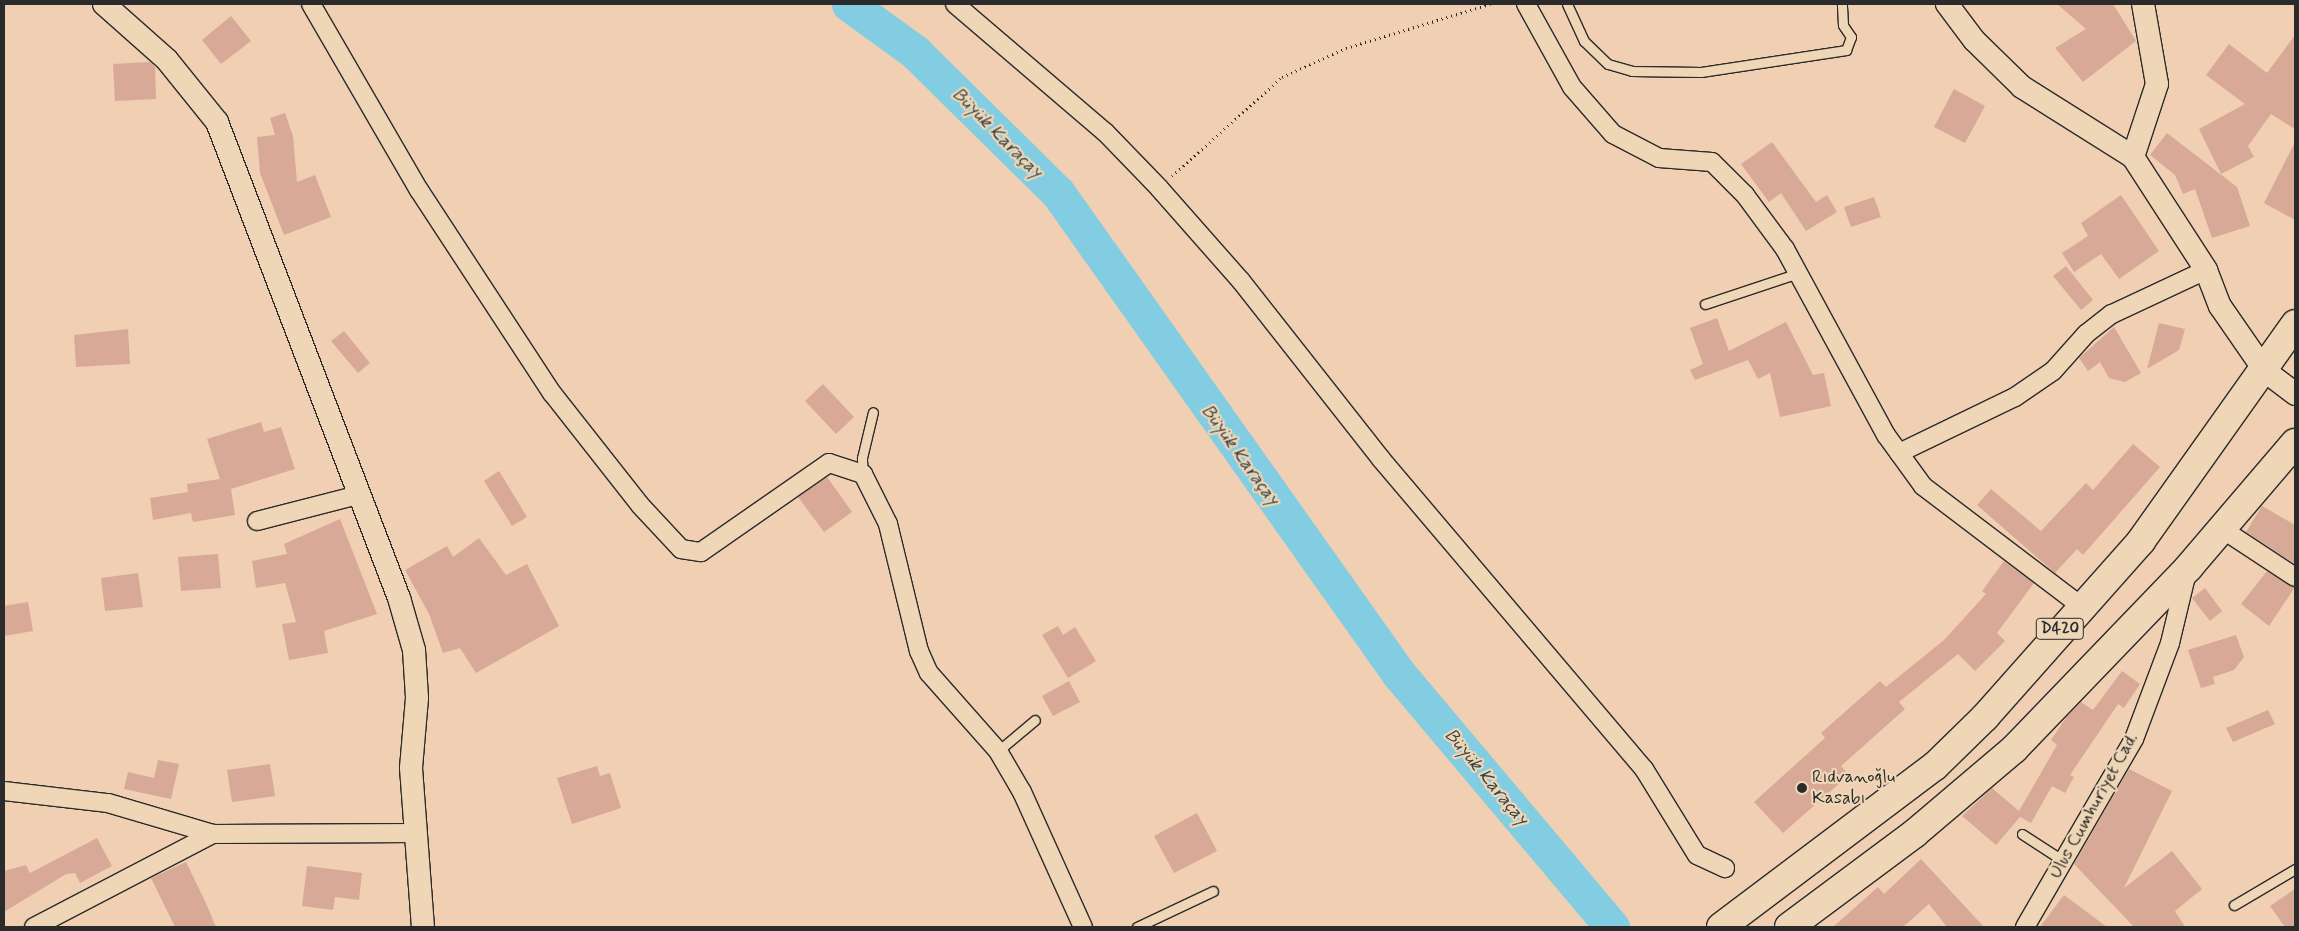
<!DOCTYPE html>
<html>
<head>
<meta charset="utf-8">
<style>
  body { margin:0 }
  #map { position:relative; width:2299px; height:931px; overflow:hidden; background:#f0cfb2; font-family:Mynerve,sans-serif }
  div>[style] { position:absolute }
  .river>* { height:35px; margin:-17.5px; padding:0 17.5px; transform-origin:17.5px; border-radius:17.5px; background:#82cde2 }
  .building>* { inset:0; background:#d9a997 }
  .path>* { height:3px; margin-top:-1.5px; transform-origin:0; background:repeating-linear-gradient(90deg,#2b2b2b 0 1px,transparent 0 5px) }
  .roads { filter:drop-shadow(1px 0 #2b2b2b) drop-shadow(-1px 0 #2b2b2b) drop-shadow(0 1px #2b2b2b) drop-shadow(0 -1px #2b2b2b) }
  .service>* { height:9px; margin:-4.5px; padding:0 4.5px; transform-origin:4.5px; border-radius:4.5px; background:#eed6b6 }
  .minor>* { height:18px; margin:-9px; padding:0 9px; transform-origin:9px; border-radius:9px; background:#eed6b6 }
  .tertiary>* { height:22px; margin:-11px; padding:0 11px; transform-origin:11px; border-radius:11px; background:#eed6b6 }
  .trunk>* { height:28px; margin:-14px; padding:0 14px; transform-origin:14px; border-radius:14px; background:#eed6b6 }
  .dots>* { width:14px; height:14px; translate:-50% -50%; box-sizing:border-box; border:2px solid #eed6b6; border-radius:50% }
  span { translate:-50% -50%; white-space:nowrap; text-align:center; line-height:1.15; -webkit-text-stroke:4.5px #eed6b6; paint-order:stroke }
  .shield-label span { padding:1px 4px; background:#eed6b6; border:1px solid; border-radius:4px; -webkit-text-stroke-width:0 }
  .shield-label { font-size:16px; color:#2b2b2b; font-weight:700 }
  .poi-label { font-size:18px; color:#2b2b2b }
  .left { translate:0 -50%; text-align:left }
  .street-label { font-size:18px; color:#2b2b2b }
  .water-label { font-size:19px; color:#384346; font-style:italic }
  .frame { position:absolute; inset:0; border:5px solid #2b2b2b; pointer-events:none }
</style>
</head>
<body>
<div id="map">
  <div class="river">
    <div style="left:849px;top:4px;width:82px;rotate:36deg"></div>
    <div style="left:915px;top:52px;width:201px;rotate:44.6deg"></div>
    <div style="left:1058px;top:193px;width:590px;rotate:54.67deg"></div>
    <div style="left:1399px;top:674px;width:331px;rotate:49.9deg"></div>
  </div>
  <div class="building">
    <div style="clip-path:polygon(2057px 4px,2113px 4px,2136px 41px,2083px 82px,2055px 48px,2086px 29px)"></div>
    <div style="clip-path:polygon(231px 16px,251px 41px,221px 64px,202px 40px)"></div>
    <div style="clip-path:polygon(2295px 35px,2295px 129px,2271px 114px,2248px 146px,2254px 157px,2221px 174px,2199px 129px,2245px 104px,2206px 75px,2229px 44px,2267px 73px)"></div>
    <div style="clip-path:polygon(150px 62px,155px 67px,156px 99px,115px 101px,113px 64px)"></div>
    <div style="clip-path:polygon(1954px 89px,1985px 106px,1965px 143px,1934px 127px)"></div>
    <div style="clip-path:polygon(285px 113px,293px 136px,297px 182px,315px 175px,331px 217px,284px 235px,260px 173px,257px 137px,275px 135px,270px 118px)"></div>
    <div style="clip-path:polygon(2167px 133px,2237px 187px,2250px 226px,2212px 238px,2195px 189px,2183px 194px,2175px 175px,2150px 155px)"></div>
    <div style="clip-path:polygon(1772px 142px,1816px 202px,1827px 195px,1837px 212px,1806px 231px,1781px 193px,1769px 202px,1741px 164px)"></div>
    <div style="clip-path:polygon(2295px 142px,2295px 220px,2264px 203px)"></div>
    <div style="clip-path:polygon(2121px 195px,2159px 251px,2119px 279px,2101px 254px,2074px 272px,2062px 253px,2088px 236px,2081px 223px)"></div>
    <div style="clip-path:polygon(1874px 197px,1881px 217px,1851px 227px,1844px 207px)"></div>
    <div style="clip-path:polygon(2066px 266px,2093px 300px,2081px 310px,2053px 276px)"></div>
    <div style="clip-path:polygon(1717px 318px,1729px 351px,1786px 322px,1813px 375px,1824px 373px,1831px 406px,1780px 417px,1770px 373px,1758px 379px,1748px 360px,1695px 380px,1690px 370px,1703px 364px,1690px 328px)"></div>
    <div style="clip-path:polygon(2159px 323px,2185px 329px,2179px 350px,2147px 369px)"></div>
    <div style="clip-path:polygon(2114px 327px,2141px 373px,2125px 382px,2109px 378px,2100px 362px,2088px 371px,2079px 358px)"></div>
    <div style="clip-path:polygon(128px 329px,130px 364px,76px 367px,74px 335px)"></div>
    <div style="clip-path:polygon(344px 331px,370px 363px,358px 373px,331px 341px)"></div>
    <div style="clip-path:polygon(823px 384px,854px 417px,836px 434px,805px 401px)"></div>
    <div style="clip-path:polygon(261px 422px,264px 432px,281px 427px,295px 469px,231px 489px,235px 515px,193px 522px,191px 513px,153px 520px,150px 498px,188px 492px,187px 484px,220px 479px,207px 439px)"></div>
    <div style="clip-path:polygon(2133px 444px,2160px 467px,2083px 555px,2077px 549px,2055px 573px,1977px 505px,1991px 489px,2041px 531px,2086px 483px,2093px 490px)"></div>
    <div style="clip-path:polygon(499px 471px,527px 517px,512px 526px,484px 481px)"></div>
    <div style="clip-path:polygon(827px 477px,852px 512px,824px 532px,798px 497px)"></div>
    <div style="clip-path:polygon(2262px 506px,2295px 525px,2295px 564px,2246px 532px)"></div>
    <div style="clip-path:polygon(340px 519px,377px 614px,324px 631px,328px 653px,289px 660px,282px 624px,296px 622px,285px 583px,256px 588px,252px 561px,287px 554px,284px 544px)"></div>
    <div style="clip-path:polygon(479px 538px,506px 575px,527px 564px,559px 626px,476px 673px,460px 648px,443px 653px,429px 614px,405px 570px,447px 546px,453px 557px)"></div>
    <div style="clip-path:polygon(218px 554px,221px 588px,181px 591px,178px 557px)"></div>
    <div style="clip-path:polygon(2004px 561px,2034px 583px,1997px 633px,2005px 641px,1975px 671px,1958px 654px,1899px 702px,1905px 709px,1841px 766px,1849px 775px,1783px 833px,1754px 802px,1825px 738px,1821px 733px,1880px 681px,1886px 687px,1944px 640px,1986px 594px,1982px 591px)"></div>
    <div style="clip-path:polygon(2267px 571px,2295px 587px,2269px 626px,2241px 604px)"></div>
    <div style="clip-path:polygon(138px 573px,143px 607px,105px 611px,101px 578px)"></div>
    <div style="clip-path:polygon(2205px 588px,2222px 611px,2210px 621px,2192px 598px)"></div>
    <div style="clip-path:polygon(28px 602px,33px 631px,4px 636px,4px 606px)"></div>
    <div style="clip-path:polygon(1058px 626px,1063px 635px,1075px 627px,1096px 661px,1068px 678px,1042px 635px)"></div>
    <div style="clip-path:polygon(2236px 635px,2244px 657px,2234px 670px,2213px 677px,2215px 684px,2201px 688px,2188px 650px)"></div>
    <div style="clip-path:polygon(2122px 671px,2140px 684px,2124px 708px,2118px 704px,2070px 775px,2074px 777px,2065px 793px,2052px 786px,2031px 823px,2020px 817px,1996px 845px,1962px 816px,1992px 788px,2019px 811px,2057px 745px,2051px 740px,2067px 716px,2081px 702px,2093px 710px)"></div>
    <div style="clip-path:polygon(1069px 681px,1080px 702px,1053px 716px,1042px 696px)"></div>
    <div style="clip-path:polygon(2268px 710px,2275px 724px,2233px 742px,2226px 728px)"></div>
    <div style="clip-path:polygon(158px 760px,179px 764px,171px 799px,124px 789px,128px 772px,154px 778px)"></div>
    <div style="clip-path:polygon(270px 764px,275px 796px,232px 802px,227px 770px)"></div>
    <div style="clip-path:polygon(597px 766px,600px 776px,610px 773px,621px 808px,572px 824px,557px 778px)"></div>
    <div style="clip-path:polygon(2129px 769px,2172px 791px,2124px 888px,2172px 851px,2202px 889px,2175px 911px,2185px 927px,2134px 927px,2074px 864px)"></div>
    <div style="clip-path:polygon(1197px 813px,1217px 851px,1174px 873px,1154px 836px)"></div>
    <div style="clip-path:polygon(97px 838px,112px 866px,80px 883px,75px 873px,66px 874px,4px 912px,4px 871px,26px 865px,30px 873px)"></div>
    <div style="clip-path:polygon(1921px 859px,1984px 927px,1947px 927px,1929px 904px,1903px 927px,1833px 927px,1878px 887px,1884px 894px)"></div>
    <div style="clip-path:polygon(186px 862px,205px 901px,216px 927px,175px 927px,151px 878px)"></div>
    <div style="clip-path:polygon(307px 866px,362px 873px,359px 900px,335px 897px,333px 910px,302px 906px)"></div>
    <div style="clip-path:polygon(2295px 889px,2295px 927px,2285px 927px,2270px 906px)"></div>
    <div style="clip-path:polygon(2064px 895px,2107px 927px,2040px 927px)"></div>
  </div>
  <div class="path">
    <div style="left:1172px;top:176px;width:148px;rotate:-42deg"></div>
    <div style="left:1282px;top:77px;width:70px;rotate:-24.4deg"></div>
    <div style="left:1346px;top:48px;width:151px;rotate:-17deg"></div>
  </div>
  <div class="roads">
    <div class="service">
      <div style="left:1567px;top:4px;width:41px;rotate:65.3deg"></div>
      <div style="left:1584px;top:41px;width:33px;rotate:44deg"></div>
      <div style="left:1608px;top:64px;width:25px;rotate:16deg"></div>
      <div style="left:1632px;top:71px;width:69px;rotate:0.8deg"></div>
      <div style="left:1701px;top:72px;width:147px;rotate:-8.6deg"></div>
      <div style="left:1846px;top:50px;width:14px;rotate:-69deg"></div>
      <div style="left:1851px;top:37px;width:14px;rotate:-124deg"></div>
      <div style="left:1843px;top:25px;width:21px;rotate:-93deg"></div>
      <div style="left:1705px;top:304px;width:98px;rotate:-18.4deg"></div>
      <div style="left:863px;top:474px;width:16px;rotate:-94deg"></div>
      <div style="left:862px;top:458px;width:47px;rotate:-76.6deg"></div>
      <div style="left:998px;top:751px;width:48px;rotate:-40deg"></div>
      <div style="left:2022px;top:834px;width:48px;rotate:33deg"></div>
      <div style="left:2234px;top:905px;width:71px;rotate:-30.5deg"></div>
      <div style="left:1137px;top:927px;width:84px;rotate:-25.3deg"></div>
    </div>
    <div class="minor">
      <div style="left:311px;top:4px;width:215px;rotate:59.9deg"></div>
      <div style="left:419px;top:190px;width:243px;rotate:56.8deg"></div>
      <div style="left:552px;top:393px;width:142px;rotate:51.8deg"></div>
      <div style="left:640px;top:505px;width:60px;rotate:47deg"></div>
      <div style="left:681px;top:549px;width:20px;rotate:9deg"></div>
      <div style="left:701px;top:552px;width:156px;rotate:-34.8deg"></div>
      <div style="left:829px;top:463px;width:36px;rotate:18deg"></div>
      <div style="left:863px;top:474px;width:56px;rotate:63.4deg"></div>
      <div style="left:888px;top:524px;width:131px;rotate:76.3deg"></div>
      <div style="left:919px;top:651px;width:24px;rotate:66deg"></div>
      <div style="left:929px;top:673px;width:104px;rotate:48.5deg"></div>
      <div style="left:998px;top:751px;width:48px;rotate:59.7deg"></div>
      <div style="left:1022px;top:792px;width:148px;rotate:65.7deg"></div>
      <div style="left:955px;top:4px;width:197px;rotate:40.5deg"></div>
      <div style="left:1105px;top:132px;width:78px;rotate:46deg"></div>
      <div style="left:1159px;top:188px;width:124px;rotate:48.6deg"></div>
      <div style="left:1241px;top:281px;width:226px;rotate:51.8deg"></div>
      <div style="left:1381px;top:459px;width:407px;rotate:49.7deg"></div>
      <div style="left:1644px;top:769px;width:101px;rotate:58.4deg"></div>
      <div style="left:1697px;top:855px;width:31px;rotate:25deg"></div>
      <div style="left:1526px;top:4px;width:95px;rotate:61deg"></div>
      <div style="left:1572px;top:87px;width:62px;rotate:48.9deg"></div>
      <div style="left:1613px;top:134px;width:52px;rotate:27.6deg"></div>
      <div style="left:1659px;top:158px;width:53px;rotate:4.3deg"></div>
      <div style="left:1712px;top:162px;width:47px;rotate:45deg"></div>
      <div style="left:1745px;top:195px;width:67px;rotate:53.5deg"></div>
      <div style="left:1785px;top:249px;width:212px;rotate:61.5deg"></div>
      <div style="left:1886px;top:435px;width:63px;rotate:54deg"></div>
      <div style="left:1923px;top:486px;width:197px;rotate:37.2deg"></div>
      <div style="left:1899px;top:453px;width:129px;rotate:-25.8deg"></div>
      <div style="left:2015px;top:397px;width:46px;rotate:-34.4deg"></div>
      <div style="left:2053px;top:371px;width:50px;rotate:-48.3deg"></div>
      <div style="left:2086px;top:334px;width:33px;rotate:-38deg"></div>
      <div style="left:2112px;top:314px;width:104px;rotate:-25.1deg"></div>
      <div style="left:257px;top:521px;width:104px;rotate:-14.4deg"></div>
      <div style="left:2222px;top:529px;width:87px;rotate:33.3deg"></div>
      <div style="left:4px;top:791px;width:105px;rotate:6.6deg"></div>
      <div style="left:108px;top:803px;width:109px;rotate:16.4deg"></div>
      <div style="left:213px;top:834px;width:204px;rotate:-0.3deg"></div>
      <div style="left:34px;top:927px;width:202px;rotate:-27.5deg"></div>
      <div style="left:2025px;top:927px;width:217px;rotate:-59.9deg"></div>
      <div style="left:2134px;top:739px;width:103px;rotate:-69.4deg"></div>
      <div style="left:2170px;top:643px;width:73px;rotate:-76.5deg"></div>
    </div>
    <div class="tertiary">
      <div style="left:104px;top:4px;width:84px;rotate:41.6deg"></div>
      <div style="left:167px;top:60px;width:80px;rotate:51.1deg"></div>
      <div style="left:217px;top:122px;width:510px;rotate:69.08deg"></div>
      <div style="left:399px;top:598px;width:54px;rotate:73.9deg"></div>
      <div style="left:414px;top:650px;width:48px;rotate:86.4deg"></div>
      <div style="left:417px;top:698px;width:70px;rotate:94.9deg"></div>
      <div style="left:411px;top:768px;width:159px;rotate:85.7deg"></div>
      <div style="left:1947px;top:4px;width:45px;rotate:53.1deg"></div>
      <div style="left:1974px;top:40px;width:67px;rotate:44.4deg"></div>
      <div style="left:2022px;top:87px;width:131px;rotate:32.2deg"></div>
      <div style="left:2133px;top:157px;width:135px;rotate:57.1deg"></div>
      <div style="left:2206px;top:270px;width:39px;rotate:69deg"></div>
      <div style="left:2220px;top:306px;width:79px;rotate:55.3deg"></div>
      <div style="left:2265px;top:371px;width:38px;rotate:37deg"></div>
      <div style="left:2133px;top:157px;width:77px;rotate:-71.8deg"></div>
      <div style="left:2157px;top:84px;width:81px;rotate:-99.9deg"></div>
    </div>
    <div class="trunk">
      <div style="left:1721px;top:927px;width:268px;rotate:-37deg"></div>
      <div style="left:1935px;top:766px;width:70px;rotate:-44.4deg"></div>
      <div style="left:1985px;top:717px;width:235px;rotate:-48.4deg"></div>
      <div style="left:2141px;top:541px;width:266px;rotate:-54.6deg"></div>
      <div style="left:1789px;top:927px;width:157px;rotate:-36.7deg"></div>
      <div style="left:1915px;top:833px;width:130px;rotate:-40.3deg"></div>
      <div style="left:2014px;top:749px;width:252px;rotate:-46.1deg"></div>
      <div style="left:2189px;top:567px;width:163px;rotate:-49.5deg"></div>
    </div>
  </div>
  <div class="dots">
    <div style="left:1802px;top:788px;background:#2b2b2b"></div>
  </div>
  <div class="shield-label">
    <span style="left:2060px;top:629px">D420</span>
  </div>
  <div class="poi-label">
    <span class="left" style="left:1812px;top:788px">Rıdvanoğlu<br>Kasabı</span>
  </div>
  <div class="street-label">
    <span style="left:2094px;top:806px;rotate:-61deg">Ulus Cumhuriyet Cad.</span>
  </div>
  <div class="water-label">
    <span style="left:997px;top:133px;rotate:45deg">Büyük Karaçay</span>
    <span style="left:1240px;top:455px;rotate:54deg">Büyük Karaçay</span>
    <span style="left:1486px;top:777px;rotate:50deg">Büyük Karaçay</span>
  </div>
  <div class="frame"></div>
</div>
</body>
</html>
